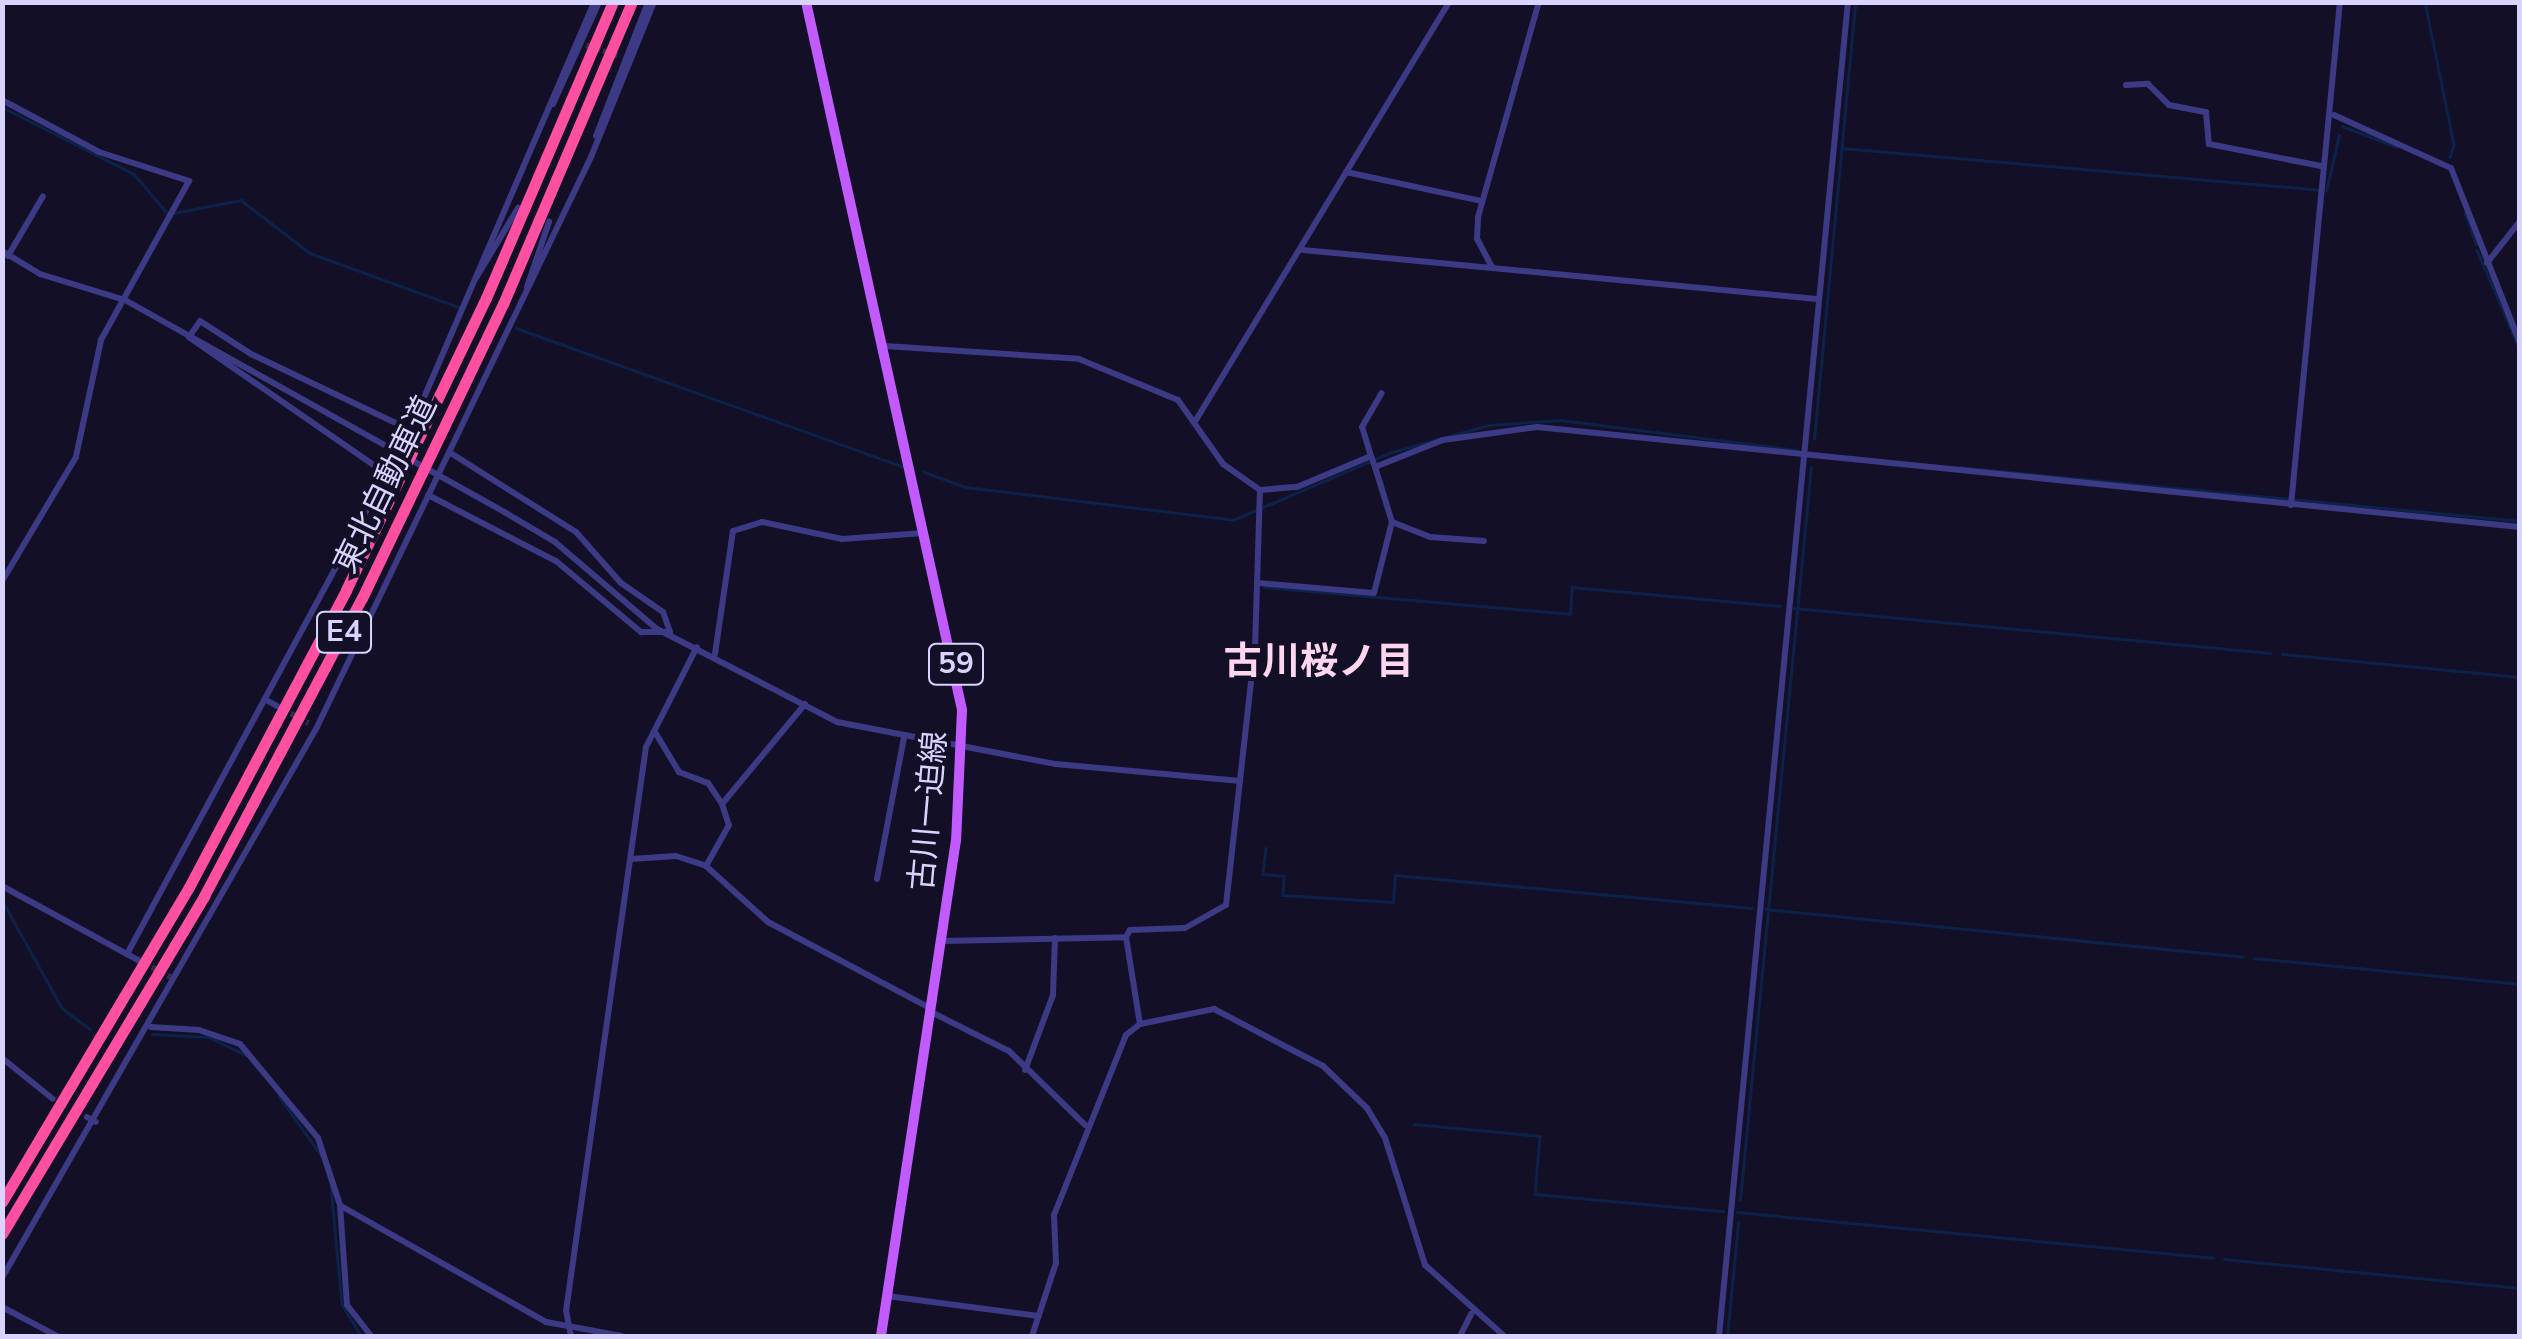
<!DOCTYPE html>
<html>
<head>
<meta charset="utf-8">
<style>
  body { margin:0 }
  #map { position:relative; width:2522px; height:1339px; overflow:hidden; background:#130f26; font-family:"Nunito Sans","Noto Sans JP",sans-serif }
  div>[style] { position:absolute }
  .stream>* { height:2.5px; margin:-1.25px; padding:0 1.25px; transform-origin:1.25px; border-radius:1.25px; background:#0c2248 }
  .minor-tunnel>* { height:6px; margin-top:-3px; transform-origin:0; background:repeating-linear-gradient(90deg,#312d47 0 6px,transparent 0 9px) }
  .minor>* { height:6px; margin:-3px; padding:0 3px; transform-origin:3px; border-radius:3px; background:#3d3a85 }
  .primary>* { height:10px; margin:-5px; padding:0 5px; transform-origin:5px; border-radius:5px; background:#c25bff }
  .motorway>* { height:11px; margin:-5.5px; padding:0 5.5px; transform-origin:5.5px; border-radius:5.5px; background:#ff4fa3 }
  span { translate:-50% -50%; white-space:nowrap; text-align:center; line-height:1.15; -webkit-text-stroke:8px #130f26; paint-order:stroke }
  .shield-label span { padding:2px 8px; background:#130f26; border:2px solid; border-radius:8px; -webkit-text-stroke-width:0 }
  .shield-label { font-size:30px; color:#d9d4ff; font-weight:700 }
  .street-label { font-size:32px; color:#d9d4ff }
  .quarter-label { font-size:38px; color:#ffd6f0; font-weight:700 }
  .frame { position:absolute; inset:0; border:5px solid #d9d4ff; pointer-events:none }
</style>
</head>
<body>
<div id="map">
  <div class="stream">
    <div style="left:2425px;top:2px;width:146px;rotate:78.5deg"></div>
    <div style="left:2454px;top:145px;width:13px;rotate:108deg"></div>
    <div style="left:2px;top:107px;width:148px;rotate:26.9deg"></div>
    <div style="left:134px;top:174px;width:52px;rotate:49.6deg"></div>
    <div style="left:168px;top:214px;width:74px;rotate:-10.9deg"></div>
    <div style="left:241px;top:200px;width:87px;rotate:37.5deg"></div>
    <div style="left:310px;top:253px;width:158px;rotate:20deg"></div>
    <div style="left:2342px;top:126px;width:59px;rotate:20.9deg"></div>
    <div style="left:1842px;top:148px;width:478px;rotate:5deg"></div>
    <div style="left:2326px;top:191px;width:57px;rotate:-76.9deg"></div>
    <div style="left:2465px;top:213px;width:33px;rotate:70deg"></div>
    <div style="left:2477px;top:250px;width:109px;rotate:66.7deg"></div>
    <div style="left:516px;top:328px;width:410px;rotate:19.7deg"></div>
    <div style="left:1814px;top:439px;width:439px;rotate:-84.6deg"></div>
    <div style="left:1959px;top:467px;width:564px;rotate:5.5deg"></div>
    <div style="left:924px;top:472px;width:45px;rotate:19.7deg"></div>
    <div style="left:966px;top:487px;width:269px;rotate:7deg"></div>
    <div style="left:1233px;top:520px;width:173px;rotate:-23.2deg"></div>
    <div style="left:1392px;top:452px;width:101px;rotate:-15.6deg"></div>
    <div style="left:1489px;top:425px;width:71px;rotate:-4deg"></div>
    <div style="left:1560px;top:420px;width:238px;rotate:7.2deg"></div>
    <div style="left:1264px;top:587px;width:307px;rotate:5deg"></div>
    <div style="left:1570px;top:614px;width:27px;rotate:-86deg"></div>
    <div style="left:1572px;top:587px;width:209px;rotate:5.2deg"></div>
    <div style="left:1794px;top:608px;width:478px;rotate:5.4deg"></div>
    <div style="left:2282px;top:654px;width:239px;rotate:5.5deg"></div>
    <div style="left:1266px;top:848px;width:26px;rotate:97deg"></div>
    <div style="left:1263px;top:874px;width:21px;rotate:5deg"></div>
    <div style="left:1284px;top:876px;width:19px;rotate:93deg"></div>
    <div style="left:1283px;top:895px;width:110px;rotate:3.6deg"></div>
    <div style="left:1393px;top:902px;width:27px;rotate:-86deg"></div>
    <div style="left:1395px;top:875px;width:358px;rotate:5.3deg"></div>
    <div style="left:2px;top:900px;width:124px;rotate:60.9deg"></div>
    <div style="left:62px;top:1008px;width:35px;rotate:37deg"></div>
    <div style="left:1765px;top:909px;width:480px;rotate:5.7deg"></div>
    <div style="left:2254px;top:958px;width:267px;rotate:5.6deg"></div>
    <div style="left:152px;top:1034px;width:57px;rotate:3deg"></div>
    <div style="left:209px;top:1037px;width:41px;rotate:25.9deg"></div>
    <div style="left:279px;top:1096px;width:72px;rotate:54.6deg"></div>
    <div style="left:1414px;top:1124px;width:127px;rotate:5.4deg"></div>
    <div style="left:1540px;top:1136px;width:58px;rotate:94.9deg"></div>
    <div style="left:1535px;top:1194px;width:189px;rotate:5.2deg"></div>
    <div style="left:331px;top:1186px;width:119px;rotate:84.7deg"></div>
    <div style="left:342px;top:1304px;width:37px;rotate:59deg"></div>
    <div style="left:1740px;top:1200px;width:736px;rotate:-84.47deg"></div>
    <div style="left:1737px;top:1212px;width:478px;rotate:5.5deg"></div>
    <div style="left:2224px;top:1259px;width:297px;rotate:5.6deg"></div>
    <div style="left:1727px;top:1336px;width:114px;rotate:-84.4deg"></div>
  </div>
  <div class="minor-tunnel">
    <div style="left:586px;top:45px;width:36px;rotate:19deg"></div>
    <div style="left:283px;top:709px;width:29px;rotate:29deg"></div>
    <div style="left:144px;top:963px;width:30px;rotate:28deg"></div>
  </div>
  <div class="minor">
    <div style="left:2126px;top:85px;width:22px;rotate:-3deg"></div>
    <div style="left:2148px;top:84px;width:30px;rotate:45deg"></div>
    <div style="left:2169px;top:105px;width:38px;rotate:11deg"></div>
    <div style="left:2206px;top:112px;width:32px;rotate:85deg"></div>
    <div style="left:2209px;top:144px;width:114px;rotate:11.1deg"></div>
    <div style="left:2px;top:100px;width:110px;rotate:28.2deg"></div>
    <div style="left:99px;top:152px;width:95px;rotate:17.9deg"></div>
    <div style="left:189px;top:181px;width:182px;rotate:119deg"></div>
    <div style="left:101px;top:340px;width:120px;rotate:102.1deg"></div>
    <div style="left:76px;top:457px;width:144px;rotate:120.8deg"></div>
    <div style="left:553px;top:104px;width:112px;rotate:-65.7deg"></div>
    <div style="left:2334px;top:115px;width:128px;rotate:24.4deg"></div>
    <div style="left:2451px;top:168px;width:188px;rotate:68.5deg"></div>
    <div style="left:596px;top:136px;width:144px;rotate:-68.8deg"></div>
    <div style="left:1346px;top:172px;width:138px;rotate:12.1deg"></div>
    <div style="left:1303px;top:250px;width:516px;rotate:5.45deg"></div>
    <div style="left:2px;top:251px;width:44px;rotate:31.2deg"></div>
    <div style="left:40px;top:274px;width:89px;rotate:17deg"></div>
    <div style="left:125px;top:300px;width:436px;rotate:29.2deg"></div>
    <div style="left:506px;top:513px;width:57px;rotate:30.6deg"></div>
    <div style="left:555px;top:542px;width:134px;rotate:40.5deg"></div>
    <div style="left:657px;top:629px;width:203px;rotate:27.3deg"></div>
    <div style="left:837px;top:722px;width:223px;rotate:10.9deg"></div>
    <div style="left:1056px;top:764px;width:185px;rotate:5.3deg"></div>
    <div style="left:8px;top:256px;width:69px;rotate:-59.7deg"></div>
    <div style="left:2487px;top:263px;width:53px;rotate:-51.8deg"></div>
    <div style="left:1492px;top:267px;width:32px;rotate:-118deg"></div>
    <div style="left:1477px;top:239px;width:22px;rotate:-87deg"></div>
    <div style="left:1478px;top:217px;width:223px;rotate:-74.2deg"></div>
    <div style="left:476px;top:278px;width:82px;rotate:-59deg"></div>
    <div style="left:527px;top:287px;width:69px;rotate:-71.3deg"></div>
    <div style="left:885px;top:346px;width:194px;rotate:3.8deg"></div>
    <div style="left:1079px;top:359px;width:107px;rotate:22.5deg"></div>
    <div style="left:1178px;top:400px;width:78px;rotate:54.9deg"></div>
    <div style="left:1223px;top:464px;width:45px;rotate:35.1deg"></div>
    <div style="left:1260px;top:490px;width:37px;rotate:-5deg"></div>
    <div style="left:1297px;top:487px;width:80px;rotate:-22.7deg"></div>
    <div style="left:1371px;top:456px;width:12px;rotate:70deg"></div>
    <div style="left:1375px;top:467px;width:73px;rotate:-21.7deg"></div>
    <div style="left:1443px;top:440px;width:95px;rotate:-7.9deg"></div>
    <div style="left:1537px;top:427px;width:988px;rotate:5.81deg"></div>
    <div style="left:1196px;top:420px;width:489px;rotate:-58.8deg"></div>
    <div style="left:1371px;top:456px;width:30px;rotate:-107deg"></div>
    <div style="left:1362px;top:427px;width:39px;rotate:-60deg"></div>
    <div style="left:1375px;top:467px;width:58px;rotate:72.8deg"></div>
    <div style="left:1392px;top:522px;width:41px;rotate:21.5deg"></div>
    <div style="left:1430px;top:537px;width:54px;rotate:4.2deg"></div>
    <div style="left:388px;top:475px;width:242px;rotate:-145.3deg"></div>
    <div style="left:189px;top:337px;width:19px;rotate:-55deg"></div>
    <div style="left:200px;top:321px;width:61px;rotate:32.9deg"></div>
    <div style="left:251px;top:354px;width:176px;rotate:25.5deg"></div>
    <div style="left:410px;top:430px;width:466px;rotate:-66.7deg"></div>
    <div style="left:428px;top:495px;width:144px;rotate:27.3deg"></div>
    <div style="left:556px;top:561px;width:111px;rotate:39.9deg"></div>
    <div style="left:641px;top:632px;width:29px"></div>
    <div style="left:670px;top:632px;width:21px;rotate:-109deg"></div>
    <div style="left:663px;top:612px;width:51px;rotate:-145.4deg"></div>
    <div style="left:621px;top:583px;width:68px;rotate:-131.4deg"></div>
    <div style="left:576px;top:532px;width:150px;rotate:-147.8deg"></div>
    <div style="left:2291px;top:505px;width:505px;rotate:-84.44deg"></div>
    <div style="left:1259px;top:583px;width:115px;rotate:5deg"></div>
    <div style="left:1374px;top:593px;width:73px;rotate:-75.8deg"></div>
    <div style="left:715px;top:654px;width:124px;rotate:-81.7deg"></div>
    <div style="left:733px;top:531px;width:30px;rotate:-17deg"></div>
    <div style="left:762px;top:522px;width:82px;rotate:12deg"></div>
    <div style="left:842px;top:539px;width:82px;rotate:-4.2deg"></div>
    <div style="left:268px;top:701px;width:10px;rotate:29deg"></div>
    <div style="left:655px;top:732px;width:47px;rotate:59deg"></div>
    <div style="left:679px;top:772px;width:31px;rotate:21deg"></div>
    <div style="left:708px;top:783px;width:25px;rotate:56deg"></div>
    <div style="left:722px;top:804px;width:22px;rotate:72deg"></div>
    <div style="left:729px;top:825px;width:47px;rotate:119.3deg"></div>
    <div style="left:722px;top:804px;width:130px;rotate:-50.3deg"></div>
    <div style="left:631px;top:859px;width:45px;rotate:-3.8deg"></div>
    <div style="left:676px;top:856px;width:32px;rotate:18deg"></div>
    <div style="left:706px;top:866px;width:84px;rotate:42.1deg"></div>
    <div style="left:768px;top:922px;width:183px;rotate:28deg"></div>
    <div style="left:877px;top:879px;width:145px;rotate:-79.2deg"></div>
    <div style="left:2px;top:886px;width:155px;rotate:28.6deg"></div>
    <div style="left:1126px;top:937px;width:88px;rotate:80.9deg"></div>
    <div style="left:942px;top:941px;width:184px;rotate:-1.2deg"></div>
    <div style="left:1126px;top:937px;width:8px;rotate:-60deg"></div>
    <div style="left:1130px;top:930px;width:55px;rotate:-2.1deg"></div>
    <div style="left:1185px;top:928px;width:47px;rotate:-29.3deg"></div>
    <div style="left:1226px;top:905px;width:259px;rotate:-83.6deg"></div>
    <div style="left:1255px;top:648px;width:158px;rotate:-88.2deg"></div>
    <div style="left:127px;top:954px;width:596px;rotate:-61.63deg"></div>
    <div style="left:931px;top:1012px;width:87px;rotate:26.6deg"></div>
    <div style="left:1009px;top:1051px;width:106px;rotate:44.2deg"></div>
    <div style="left:151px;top:1027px;width:48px;rotate:3.6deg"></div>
    <div style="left:199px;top:1030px;width:43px;rotate:18.9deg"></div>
    <div style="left:240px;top:1044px;width:122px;rotate:50.3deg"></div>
    <div style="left:318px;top:1138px;width:71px;rotate:71.8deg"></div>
    <div style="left:340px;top:1205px;width:100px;rotate:86deg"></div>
    <div style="left:347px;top:1305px;width:39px;rotate:52deg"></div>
    <div style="left:2px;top:1058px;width:65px;rotate:38.8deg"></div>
    <div style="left:1025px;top:1070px;width:80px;rotate:-69.5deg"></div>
    <div style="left:1053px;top:995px;width:57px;rotate:-88deg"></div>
    <div style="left:87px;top:1117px;width:10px;rotate:29deg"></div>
    <div style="left:341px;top:1206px;width:236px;rotate:29.5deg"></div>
    <div style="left:546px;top:1322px;width:77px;rotate:10.4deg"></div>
    <div style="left:2px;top:1278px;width:635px;rotate:-60.24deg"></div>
    <div style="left:317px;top:727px;width:632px;rotate:-64.33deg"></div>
    <div style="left:591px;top:157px;width:167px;rotate:-67.9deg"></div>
    <div style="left:887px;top:1296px;width:153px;rotate:7.5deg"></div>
    <div style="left:2px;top:1307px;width:62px;rotate:27.8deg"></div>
    <div style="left:571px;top:1336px;width:25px;rotate:-101deg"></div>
    <div style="left:566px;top:1311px;width:570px;rotate:-81.93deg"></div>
    <div style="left:646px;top:747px;width:112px;rotate:-63deg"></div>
    <div style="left:1032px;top:1336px;width:77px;rotate:-71.8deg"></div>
    <div style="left:1056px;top:1263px;width:48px;rotate:-92.4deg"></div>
    <div style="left:1054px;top:1215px;width:194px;rotate:-68.2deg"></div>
    <div style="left:1126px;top:1035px;width:18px;rotate:-38deg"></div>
    <div style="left:1140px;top:1024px;width:76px;rotate:-11.5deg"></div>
    <div style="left:1214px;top:1009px;width:123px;rotate:27.6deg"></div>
    <div style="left:1323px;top:1066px;width:61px;rotate:43.7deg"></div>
    <div style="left:1367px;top:1108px;width:35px;rotate:59deg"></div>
    <div style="left:1385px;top:1138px;width:133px;rotate:72.5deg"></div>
    <div style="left:1425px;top:1265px;width:106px;rotate:41.9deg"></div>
    <div style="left:1460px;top:1336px;width:25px;rotate:-63deg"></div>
    <div style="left:1719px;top:1336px;width:1340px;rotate:-84.48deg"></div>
  </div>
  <div class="primary">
    <div style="left:806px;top:2px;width:725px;rotate:77.57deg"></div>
    <div style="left:962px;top:710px;width:130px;rotate:92.6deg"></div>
    <div style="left:956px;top:840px;width:502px;rotate:98.6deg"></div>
  </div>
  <div class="motorway">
    <div style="left:2px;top:1202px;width:366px;rotate:-59.3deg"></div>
    <div style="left:189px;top:887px;width:336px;rotate:-62.1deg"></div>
    <div style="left:346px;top:590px;width:324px;rotate:-64.4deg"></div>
    <div style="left:486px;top:298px;width:322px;rotate:-66.8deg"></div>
    <div style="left:2px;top:1234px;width:394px;rotate:-59.1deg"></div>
    <div style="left:204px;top:896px;width:337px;rotate:-62.1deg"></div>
    <div style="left:362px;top:598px;width:326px;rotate:-64.4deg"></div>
    <div style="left:503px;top:304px;width:328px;rotate:-66.9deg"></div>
  </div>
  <div class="shield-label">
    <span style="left:344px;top:632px">E4</span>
    <span style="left:956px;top:664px">59</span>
  </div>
  <div class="street-label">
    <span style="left:386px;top:485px;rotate:-64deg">東北自動車道</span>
    <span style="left:929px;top:811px;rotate:-85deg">古川一迫線</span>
  </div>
  <div class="quarter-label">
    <span style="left:1319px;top:662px">古川桜ノ目</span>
  </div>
  <div class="frame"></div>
</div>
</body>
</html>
